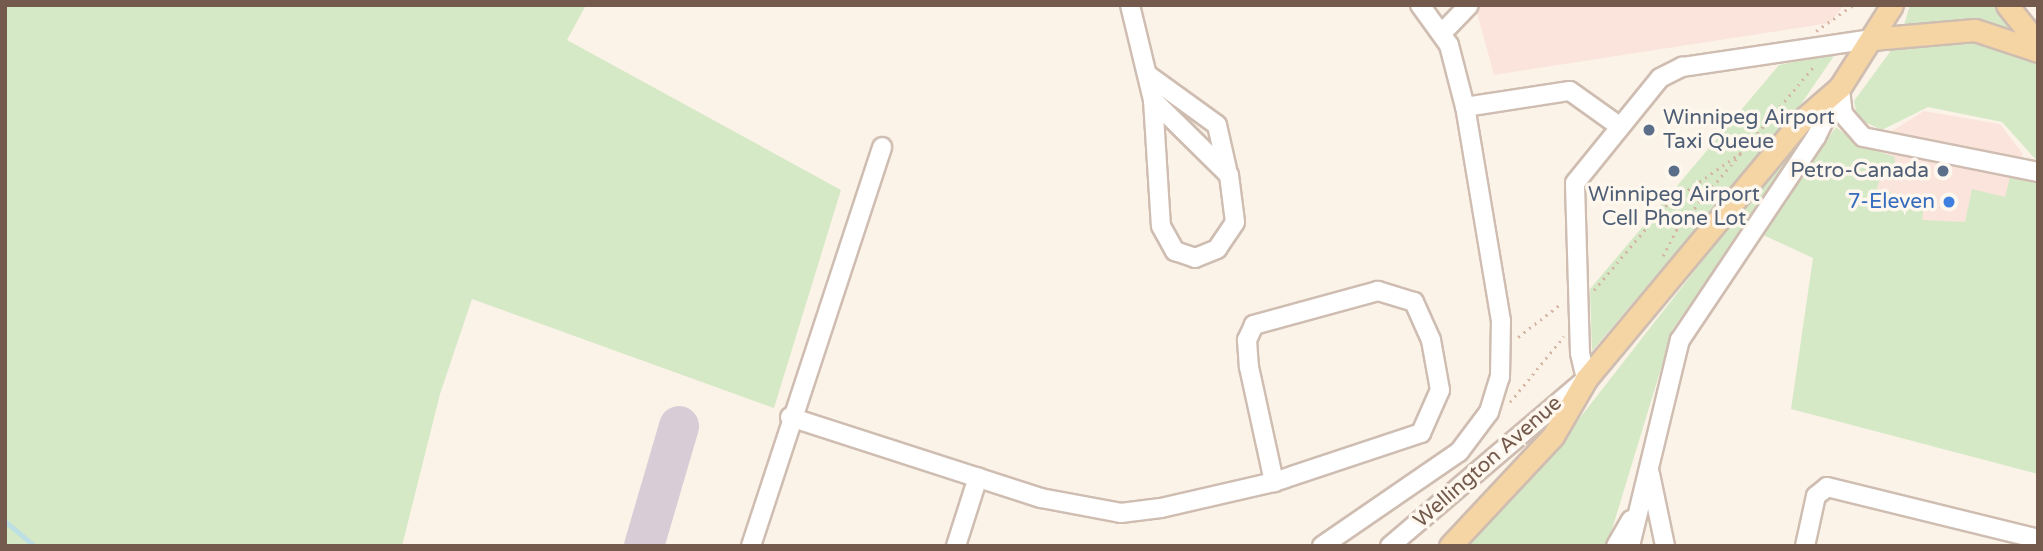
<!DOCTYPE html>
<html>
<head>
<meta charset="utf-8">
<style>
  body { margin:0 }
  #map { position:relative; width:2043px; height:551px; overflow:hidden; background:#fbf3e8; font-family:"Varela Round",sans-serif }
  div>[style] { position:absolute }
  .commercial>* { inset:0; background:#fbe4dc }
  .green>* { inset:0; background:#d6e9c6 }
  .stream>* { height:4.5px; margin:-2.25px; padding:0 2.25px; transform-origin:2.25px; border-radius:2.25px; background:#bde0e4 }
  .taxiway>* { height:40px; margin:-20px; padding:0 20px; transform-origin:20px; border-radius:20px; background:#d8ccd6 }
  .path>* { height:2.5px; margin-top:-1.25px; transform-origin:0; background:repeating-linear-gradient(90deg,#d5b5a3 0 2px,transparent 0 7px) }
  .roads { filter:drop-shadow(2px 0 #cfbdb1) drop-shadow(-2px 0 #cfbdb1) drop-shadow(0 2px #cfbdb1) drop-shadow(0 -2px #cfbdb1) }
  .minor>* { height:18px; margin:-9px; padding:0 9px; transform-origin:9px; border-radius:9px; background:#fff }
  .major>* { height:21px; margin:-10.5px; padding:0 10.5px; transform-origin:10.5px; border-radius:10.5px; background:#f6d5a4 }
  .dots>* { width:19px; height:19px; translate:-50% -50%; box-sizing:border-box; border:4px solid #fef7ee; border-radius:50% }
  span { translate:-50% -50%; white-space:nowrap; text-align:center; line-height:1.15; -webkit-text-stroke:7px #fef7ee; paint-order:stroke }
  .service-label { font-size:21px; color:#4e5e75 }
  .left { translate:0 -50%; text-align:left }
  .right { translate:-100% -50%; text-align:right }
  .shop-label { font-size:21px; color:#366cbe }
  .street-label { font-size:21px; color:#74594d }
  .frame { position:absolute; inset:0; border:7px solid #74594d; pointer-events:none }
</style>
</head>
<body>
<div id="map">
  <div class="commercial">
    <div style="clip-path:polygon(1468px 5px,1844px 5px,1830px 23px,1494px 75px,1477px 13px)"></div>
    <div style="clip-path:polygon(1924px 111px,2000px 124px,2023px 154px,2010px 202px,1967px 235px,1870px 214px,1892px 131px)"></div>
  </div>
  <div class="green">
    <div style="clip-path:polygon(5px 5px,586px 5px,567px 40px,841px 190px,774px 408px,472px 299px,440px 394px,402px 546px,5px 546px)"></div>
    <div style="clip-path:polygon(1910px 5px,1997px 5px,2012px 27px,1903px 28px)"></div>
    <div style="clip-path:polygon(1968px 36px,2038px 61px,2038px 162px,2002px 122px,1928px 107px,1882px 130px,1858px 119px,1854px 101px,1892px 49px)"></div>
    <div style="clip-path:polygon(1836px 53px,1799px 107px,1592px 351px,1590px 289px,1779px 65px)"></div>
    <div style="clip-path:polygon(1810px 123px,1814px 126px,1673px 329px,1607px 546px,1459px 546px,1568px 433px)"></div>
    <div style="clip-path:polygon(1836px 127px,1859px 145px,1895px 157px,1895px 173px,1882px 170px,1877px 189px,1891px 192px,1888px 206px,1924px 205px,1922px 220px,1965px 222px,1972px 189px,2005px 197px,2010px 177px,2038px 183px,2038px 474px,1791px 409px,1813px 258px,1761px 234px)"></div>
  </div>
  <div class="stream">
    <div style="left:5px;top:521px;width:39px;rotate:40deg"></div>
  </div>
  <div class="taxiway">
    <div style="left:644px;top:546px;width:125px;rotate:-73.7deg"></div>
  </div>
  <div class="path">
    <div style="left:1816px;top:31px;width:45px;rotate:-35.1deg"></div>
    <div style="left:1663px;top:256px;width:29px;rotate:-63deg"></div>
    <div style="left:1676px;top:230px;width:216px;rotate:-49.9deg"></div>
    <div style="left:1594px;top:290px;width:110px;rotate:-49.8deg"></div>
    <div style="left:1665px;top:206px;width:99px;rotate:-35.1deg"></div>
    <div style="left:1518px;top:337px;width:56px;rotate:-37.7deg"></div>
    <div style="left:1510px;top:402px;width:85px;rotate:-50.7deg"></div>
  </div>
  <div class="roads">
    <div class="minor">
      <div style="left:1130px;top:5px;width:98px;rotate:76.4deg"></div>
      <div style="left:1153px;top:100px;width:126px;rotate:86.4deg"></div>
      <div style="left:1161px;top:226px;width:29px;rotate:61deg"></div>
      <div style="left:1175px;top:251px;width:21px;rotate:19deg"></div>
      <div style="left:1195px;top:258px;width:24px;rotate:-22deg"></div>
      <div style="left:1217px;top:249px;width:32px;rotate:-56deg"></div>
      <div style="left:1235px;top:222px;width:47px;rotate:-97.3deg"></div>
      <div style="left:1229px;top:175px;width:107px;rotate:-135.4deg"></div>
      <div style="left:1443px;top:32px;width:37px;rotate:-46deg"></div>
      <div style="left:1148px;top:75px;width:85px;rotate:35.9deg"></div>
      <div style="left:1217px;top:125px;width:50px;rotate:77.3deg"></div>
      <div style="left:1840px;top:90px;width:24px;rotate:83deg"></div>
      <div style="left:1843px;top:114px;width:30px;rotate:49deg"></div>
      <div style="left:1863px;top:137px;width:178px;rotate:11.3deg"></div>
      <div style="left:1465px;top:107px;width:106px;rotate:-8.7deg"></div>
      <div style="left:1570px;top:91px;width:60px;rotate:35.5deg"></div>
      <div style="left:790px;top:417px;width:264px;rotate:17.9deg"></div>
      <div style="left:1041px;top:498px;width:81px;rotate:10.6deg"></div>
      <div style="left:1121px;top:513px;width:40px;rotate:-7.1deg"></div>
      <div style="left:1161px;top:508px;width:116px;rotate:-13deg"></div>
      <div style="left:1274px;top:482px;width:155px;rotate:-18.4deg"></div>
      <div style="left:1421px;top:433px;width:47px;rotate:-66.2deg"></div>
      <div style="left:1440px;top:390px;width:51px;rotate:-100.2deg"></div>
      <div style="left:1431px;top:340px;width:42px;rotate:-114.1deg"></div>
      <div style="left:1414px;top:302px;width:38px;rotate:-163deg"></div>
      <div style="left:1378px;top:291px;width:129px;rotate:164.7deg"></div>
      <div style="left:1254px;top:325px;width:17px;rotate:115deg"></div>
      <div style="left:1247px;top:340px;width:27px;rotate:86deg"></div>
      <div style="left:1249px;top:367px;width:118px;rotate:77.7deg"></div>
      <div style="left:1650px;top:474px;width:74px;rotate:78.2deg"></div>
      <div style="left:751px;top:546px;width:420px;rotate:-71.8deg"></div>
      <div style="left:956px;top:546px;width:72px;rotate:-72.3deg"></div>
      <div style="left:1322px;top:546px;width:166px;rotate:-34.5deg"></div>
      <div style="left:1459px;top:452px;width:50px;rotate:-53.1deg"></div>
      <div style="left:1489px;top:412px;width:37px;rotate:-73deg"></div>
      <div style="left:1500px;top:377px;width:56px;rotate:-89deg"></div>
      <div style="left:1501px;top:321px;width:217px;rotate:-99.5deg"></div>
      <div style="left:1465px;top:107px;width:64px;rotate:-104.5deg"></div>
      <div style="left:1449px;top:45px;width:49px;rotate:-125.9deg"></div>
      <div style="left:1390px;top:546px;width:257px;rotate:-40.4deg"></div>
      <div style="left:1586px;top:379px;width:27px;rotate:-103deg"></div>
      <div style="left:1580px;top:353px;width:170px;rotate:-91.7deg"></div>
      <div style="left:1575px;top:183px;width:135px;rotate:-51deg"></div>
      <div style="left:1660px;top:78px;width:25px;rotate:-27deg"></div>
      <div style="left:1682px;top:67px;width:192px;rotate:-8.4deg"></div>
      <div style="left:1616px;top:546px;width:30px;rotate:-60deg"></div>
      <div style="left:1630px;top:546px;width:212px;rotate:-76.4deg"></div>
      <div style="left:1680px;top:340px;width:244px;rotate:-56.2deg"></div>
      <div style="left:1816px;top:137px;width:52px;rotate:-63.9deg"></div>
      <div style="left:1805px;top:546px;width:51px;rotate:-77.6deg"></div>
      <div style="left:1816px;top:496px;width:14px;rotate:-39deg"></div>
      <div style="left:1827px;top:487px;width:217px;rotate:13.8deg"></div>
    </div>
    <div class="major">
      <div style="left:2007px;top:5px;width:50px;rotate:51.5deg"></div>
      <div style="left:1872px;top:39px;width:103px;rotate:-5deg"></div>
      <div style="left:1975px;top:30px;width:66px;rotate:18.4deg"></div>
      <div style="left:1450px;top:546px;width:151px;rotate:-46.9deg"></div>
      <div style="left:1553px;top:436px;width:66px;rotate:-59.9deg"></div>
      <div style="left:1586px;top:379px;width:336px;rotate:-50.2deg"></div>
      <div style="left:1801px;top:121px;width:52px;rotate:-41.1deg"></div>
      <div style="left:1840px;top:87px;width:97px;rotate:-57.6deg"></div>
    </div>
  </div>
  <div class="dots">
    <div style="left:1649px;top:130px;background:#5c6f8a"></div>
    <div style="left:1674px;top:171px;background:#5c6f8a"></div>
    <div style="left:1943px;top:171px;background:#5c6f8a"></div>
    <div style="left:1949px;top:202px;background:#3f7fe0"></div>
  </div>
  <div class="service-label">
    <span class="left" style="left:1663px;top:130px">Winnipeg Airport<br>Taxi Queue</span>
    <span class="right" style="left:1929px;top:171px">Petro-Canada</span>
    <span style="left:1674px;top:207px">Winnipeg Airport<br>Cell Phone Lot</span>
  </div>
  <div class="shop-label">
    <span class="right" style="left:1935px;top:202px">7-Eleven</span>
  </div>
  <div class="street-label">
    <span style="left:1488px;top:462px;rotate:-41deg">Wellington Avenue</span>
  </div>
  <div class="frame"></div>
</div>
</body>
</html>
